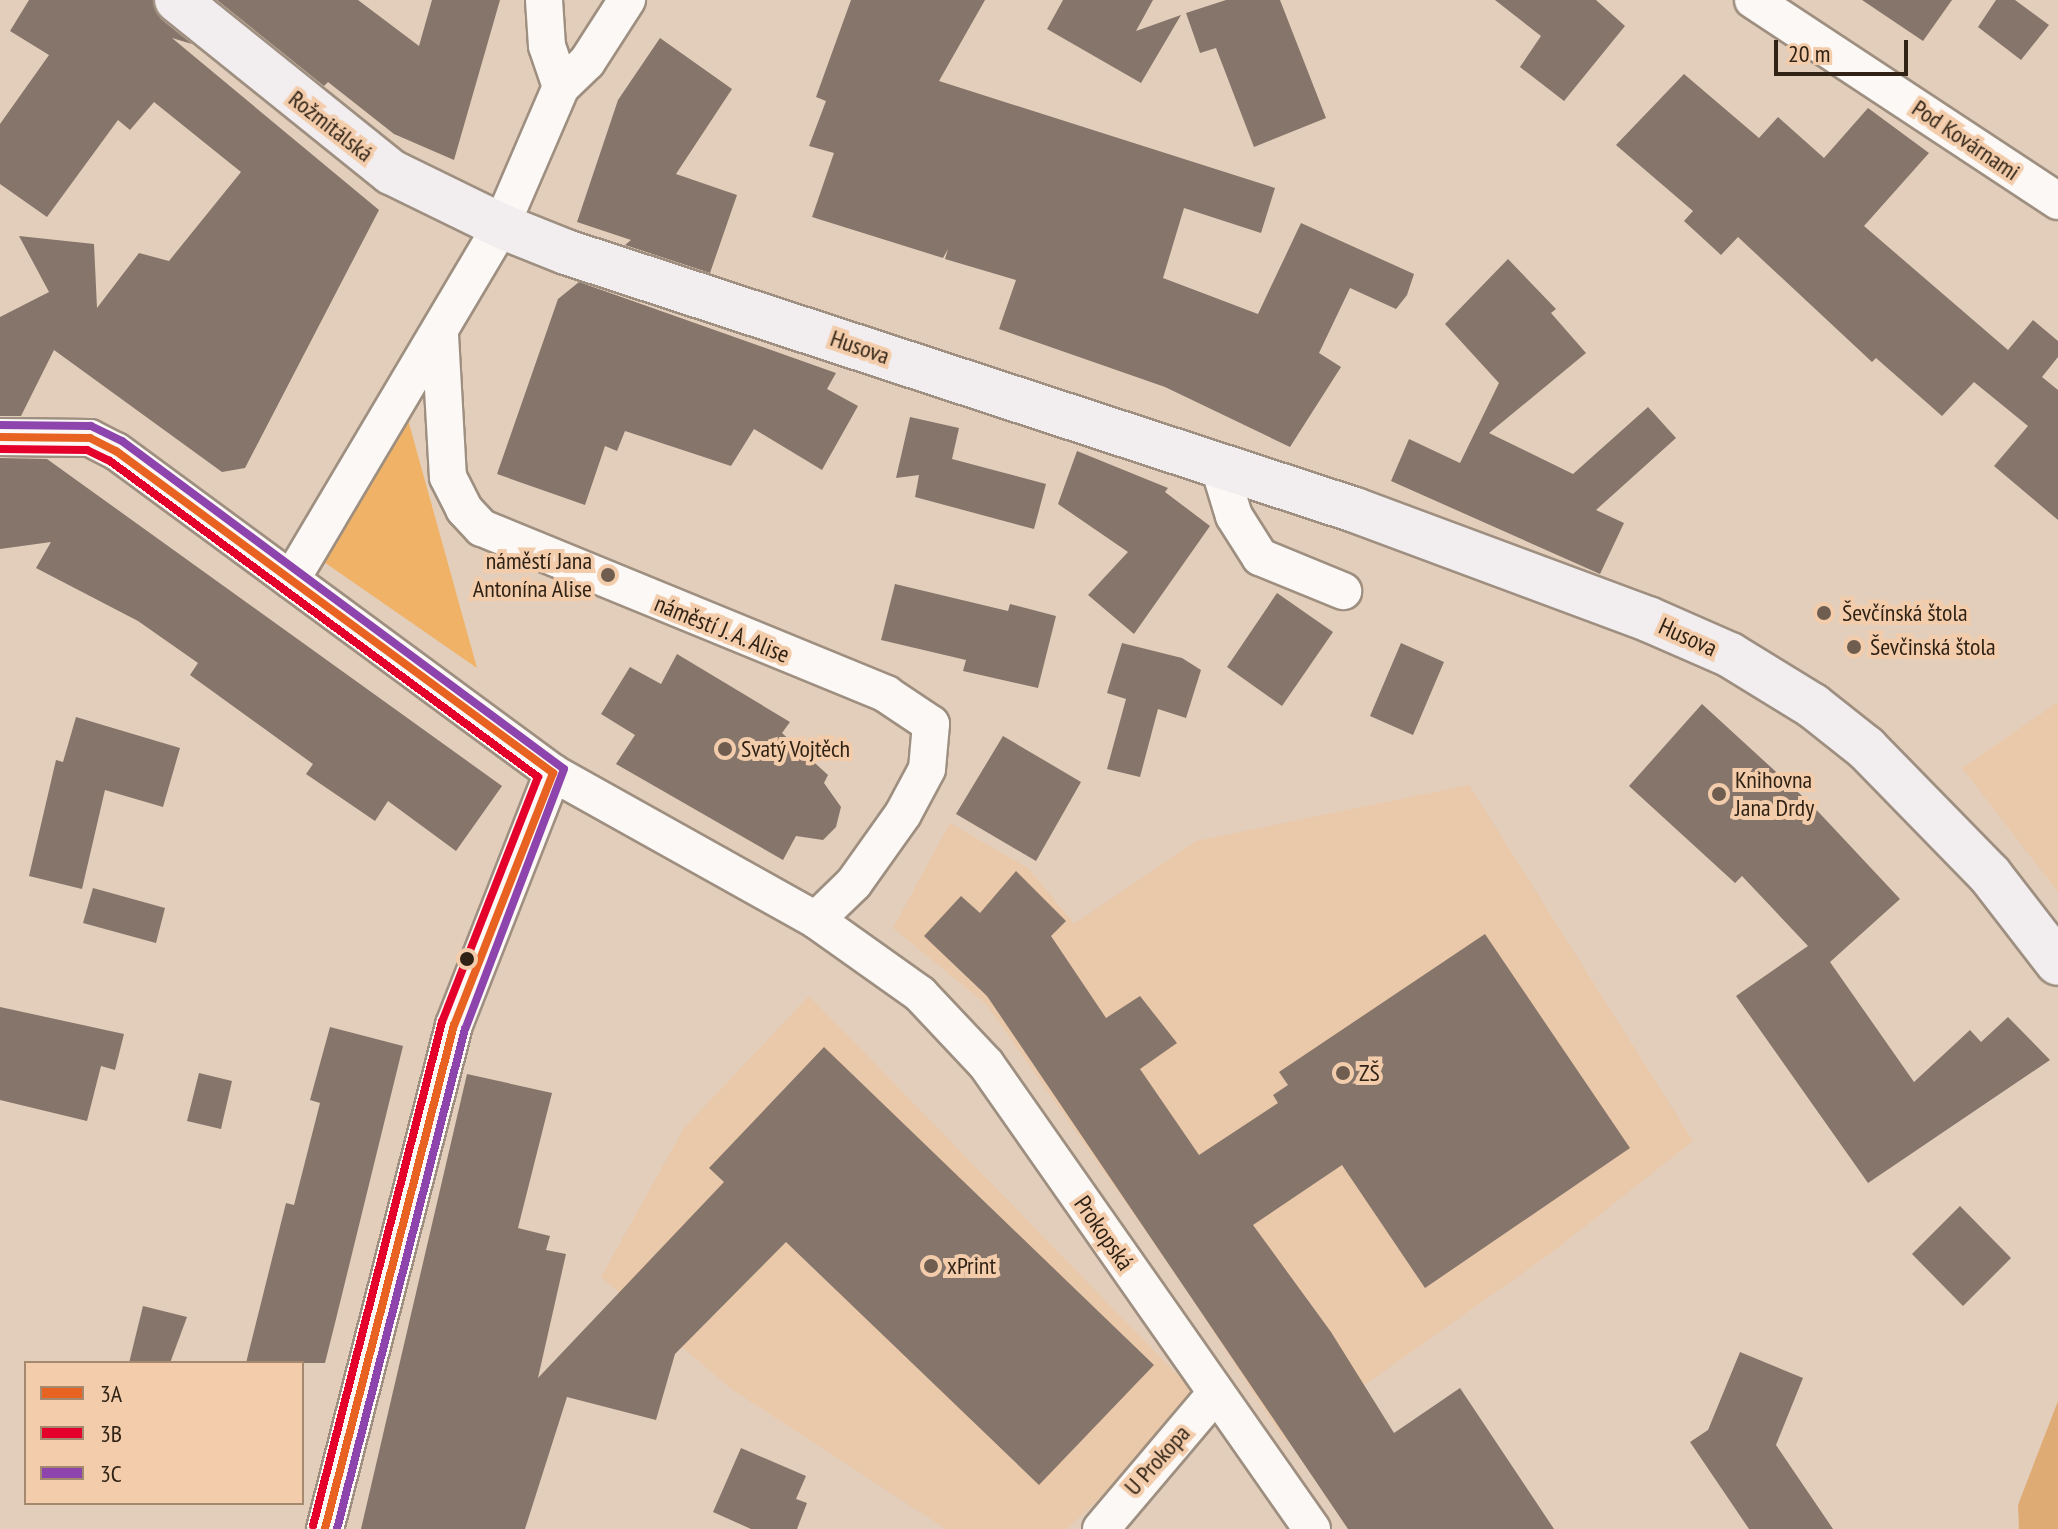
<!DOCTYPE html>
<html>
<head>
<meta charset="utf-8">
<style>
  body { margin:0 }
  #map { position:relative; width:2058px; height:1529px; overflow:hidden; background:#e3cebb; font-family:"PT Sans Narrow",sans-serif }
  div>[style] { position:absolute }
  .built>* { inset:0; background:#eac8aa }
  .green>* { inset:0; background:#f0b267 }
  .forest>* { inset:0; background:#dfab74 }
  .building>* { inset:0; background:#86756a }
  .roads { filter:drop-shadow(2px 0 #9e8f80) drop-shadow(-2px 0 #9e8f80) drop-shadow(0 2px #9e8f80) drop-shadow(0 -2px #9e8f80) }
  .minor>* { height:36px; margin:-18px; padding:0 18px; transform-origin:18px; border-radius:18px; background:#fbf8f5 }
  .primary>* { height:44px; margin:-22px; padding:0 22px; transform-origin:22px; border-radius:22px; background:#f2edef }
  .bus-1>* { height:8px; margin:-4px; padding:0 4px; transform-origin:4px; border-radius:4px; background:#e86221 }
  .bus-2>* { height:8px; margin:-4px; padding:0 4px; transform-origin:4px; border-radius:4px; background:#e4002b }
  .bus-3>* { height:8px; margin:-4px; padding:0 4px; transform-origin:4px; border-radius:4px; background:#8e44ad }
  .dots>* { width:22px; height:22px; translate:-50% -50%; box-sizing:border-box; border:4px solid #f3cdab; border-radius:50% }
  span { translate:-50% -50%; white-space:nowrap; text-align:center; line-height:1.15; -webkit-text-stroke:8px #f3cdab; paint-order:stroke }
  .street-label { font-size:24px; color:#302215 }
  .poi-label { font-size:24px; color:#302215 }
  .right { translate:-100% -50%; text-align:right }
  .left { translate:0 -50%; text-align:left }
  .legend { position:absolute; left:24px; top:1361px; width:280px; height:144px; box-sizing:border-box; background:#f3cdab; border:2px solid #a5896f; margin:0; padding:10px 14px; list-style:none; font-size:24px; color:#302215 }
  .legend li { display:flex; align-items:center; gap:16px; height:40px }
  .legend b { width:40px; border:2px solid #a5896f }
  .scale { position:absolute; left:1774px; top:40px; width:134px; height:36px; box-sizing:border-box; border:4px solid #302215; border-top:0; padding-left:10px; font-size:24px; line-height:28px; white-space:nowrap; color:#302215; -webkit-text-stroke:6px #f3cdab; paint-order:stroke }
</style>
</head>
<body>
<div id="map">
  <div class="built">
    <div style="clip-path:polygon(2058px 702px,2058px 892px,1962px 768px)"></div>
    <div style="clip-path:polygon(1469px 785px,1693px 1141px,1551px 1253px,1285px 1441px,1177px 1276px,987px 1005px,893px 928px,950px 823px,1029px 869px,1074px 924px,1196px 841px)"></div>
    <div style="clip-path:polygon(809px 996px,1203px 1401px,1067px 1529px,946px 1529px,730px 1388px,601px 1277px,684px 1128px)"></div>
  </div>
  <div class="green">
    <div style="clip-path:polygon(407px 416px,477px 668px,324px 562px)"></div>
  </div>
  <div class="forest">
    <div style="clip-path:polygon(2058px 1401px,2058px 1529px,2019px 1529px,2018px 1505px)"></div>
  </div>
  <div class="building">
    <div style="clip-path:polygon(29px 0,153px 0,161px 19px,192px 44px,172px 38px,379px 210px,245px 468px,222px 472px,54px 350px,21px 416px,0 416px,0 317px,49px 292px,19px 236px,94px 244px,97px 308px,139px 253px,169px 261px,241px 172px,154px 102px,130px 130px,118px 120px,47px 217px,0 184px,0 124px,49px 55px,10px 31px)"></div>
    <div style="clip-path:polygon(217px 0,358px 0,419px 46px,432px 0,500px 0,454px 160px,394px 134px,328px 82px,324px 86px)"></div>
    <div style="clip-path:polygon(851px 0,985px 0,939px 81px,1275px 188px,1261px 233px,1184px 208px,1163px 278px,1258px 314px,1301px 223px,1414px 274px,1407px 295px,1396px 309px,1350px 288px,1319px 353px,1341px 367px,1290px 447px,1165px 387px,999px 329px,1016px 280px,945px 259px,948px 249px,943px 258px,812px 217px,834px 153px,809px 146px,826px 101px,816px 97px)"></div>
    <div style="clip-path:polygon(1063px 0,1153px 0,1136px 31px,1181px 15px,1141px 83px,1047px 29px)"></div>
    <div style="clip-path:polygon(1226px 0,1280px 0,1326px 118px,1254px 147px,1216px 48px,1200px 53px,1186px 13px)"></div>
    <div style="clip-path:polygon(1495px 0,1596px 0,1625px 26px,1564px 101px,1520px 67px,1541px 36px)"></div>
    <div style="clip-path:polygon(1862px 0,1952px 0,1923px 41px)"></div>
    <div style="clip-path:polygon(1996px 0,2015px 0,2049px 25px,2021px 60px,1978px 27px)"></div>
    <div style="clip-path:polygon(660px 38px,732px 89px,676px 174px,737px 195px,710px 273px,625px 245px,631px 240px,577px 222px,618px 100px)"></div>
    <div style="clip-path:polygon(1684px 74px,1759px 138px,1778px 117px,1824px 158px,1868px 108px,1929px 153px,1864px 226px,2008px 350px,2033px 320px,2058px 341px,2058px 357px,2042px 377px,2058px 390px,2058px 520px,1994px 466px,2028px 426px,1974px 382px,1942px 416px,1876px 358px,1872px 362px,1738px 237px,1721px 255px,1684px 221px,1693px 211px,1616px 145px)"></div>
    <div style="clip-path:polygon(1508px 259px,1556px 309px,1551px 313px,1586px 353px,1489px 433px,1573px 474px,1648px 407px,1676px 438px,1596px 510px,1624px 523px,1600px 574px,1391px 481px,1409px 439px,1460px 463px,1499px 383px,1445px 324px)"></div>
    <div style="clip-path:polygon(579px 282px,836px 373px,827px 389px,858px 406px,822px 470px,754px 429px,731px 466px,625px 431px,617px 451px,605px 446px,585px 505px,497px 474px,558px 299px)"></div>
    <div style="clip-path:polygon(910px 417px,959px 428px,952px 459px,1046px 484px,1034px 529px,915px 497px,919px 475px,896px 478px)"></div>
    <div style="clip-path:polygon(1077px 451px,1168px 488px,1165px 492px,1210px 526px,1134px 634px,1088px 595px,1128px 552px,1058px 504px)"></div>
    <div style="clip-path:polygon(0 458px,47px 459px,502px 786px,456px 851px,388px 801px,375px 821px,306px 774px,313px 764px,190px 675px,198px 663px,138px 621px,36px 568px,51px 542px,0 549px)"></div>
    <div style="clip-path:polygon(895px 584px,1008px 611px,1010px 604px,1056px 616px,1038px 688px,963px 671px,966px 660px,881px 640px)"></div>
    <div style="clip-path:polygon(1277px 593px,1333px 632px,1282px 706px,1227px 667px)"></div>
    <div style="clip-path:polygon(1122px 643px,1182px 658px,1201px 670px,1186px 718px,1158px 709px,1140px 777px,1107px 769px,1126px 699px,1107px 693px)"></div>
    <div style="clip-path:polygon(1401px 643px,1444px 662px,1413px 735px,1370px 716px)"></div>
    <div style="clip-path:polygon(677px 654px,790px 722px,782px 733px,828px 775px,824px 783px,841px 807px,836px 827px,823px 840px,796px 836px,783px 860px,616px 764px,635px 735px,601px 714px,630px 667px,661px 684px)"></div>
    <div style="clip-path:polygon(1702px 704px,1811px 804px,1900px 899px,1830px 962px,1914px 1082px,1970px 1030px,1981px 1042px,2008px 1017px,2050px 1060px,1868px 1183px,1736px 996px,1808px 946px,1742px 876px,1735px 883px,1629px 786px)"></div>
    <div style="clip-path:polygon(76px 717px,180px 748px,163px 807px,105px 790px,82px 889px,29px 876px,56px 760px,63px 762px)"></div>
    <div style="clip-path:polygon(1003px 736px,1081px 782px,1036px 861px,956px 814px)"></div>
    <div style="clip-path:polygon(1016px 871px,1066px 921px,1051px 936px,1106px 1018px,1140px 996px,1177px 1043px,1140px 1069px,1199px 1155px,1278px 1103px,1273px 1095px,1288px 1085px,1279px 1072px,1485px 934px,1630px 1148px,1425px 1288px,1342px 1165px,1253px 1225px,1331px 1332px,1394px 1433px,1460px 1388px,1554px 1529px,1348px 1529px,987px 996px,924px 936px,961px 896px,980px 913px)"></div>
    <div style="clip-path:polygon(93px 888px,165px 908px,156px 943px,83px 923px)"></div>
    <div style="clip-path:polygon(0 1007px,124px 1034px,115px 1070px,101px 1066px,87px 1121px,0 1100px)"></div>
    <div style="clip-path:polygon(330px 1027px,403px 1046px,336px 1319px,325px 1363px,246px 1363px,286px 1203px,294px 1205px,320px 1103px,310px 1100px)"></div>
    <div style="clip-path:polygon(824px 1047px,1154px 1365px,1039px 1485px,786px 1242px,675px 1354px,656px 1420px,567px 1397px,525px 1529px,361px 1529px,467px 1074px,552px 1093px,518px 1228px,550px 1236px,546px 1250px,566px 1254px,538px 1378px,724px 1182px,709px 1168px)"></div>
    <div style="clip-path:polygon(199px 1073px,232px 1081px,221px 1129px,187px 1121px)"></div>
    <div style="clip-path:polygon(1960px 1206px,2011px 1258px,1963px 1306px,1912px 1254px)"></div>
    <div style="clip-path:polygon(143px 1306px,187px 1317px,170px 1363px,129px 1363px)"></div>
    <div style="clip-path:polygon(1740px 1352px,1803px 1378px,1776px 1445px,1833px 1529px,1749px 1529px,1690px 1442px,1708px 1430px)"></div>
    <div style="clip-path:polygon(741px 1448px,806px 1476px,796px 1499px,807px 1503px,797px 1529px,751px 1529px,713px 1512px)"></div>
  </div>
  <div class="roads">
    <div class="minor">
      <div style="left:544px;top:0;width:46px;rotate:86.3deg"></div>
      <div style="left:547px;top:46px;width:43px;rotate:71.1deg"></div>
      <div style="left:1753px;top:0;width:365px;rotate:33.4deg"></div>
      <div style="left:440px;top:335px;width:142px;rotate:86.8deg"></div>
      <div style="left:448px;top:477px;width:36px;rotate:63deg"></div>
      <div style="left:464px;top:509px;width:26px;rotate:47deg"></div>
      <div style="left:482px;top:528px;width:437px;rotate:22.3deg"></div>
      <div style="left:886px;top:694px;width:54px;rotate:33.7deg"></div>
      <div style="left:931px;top:724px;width:45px;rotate:95.1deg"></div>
      <div style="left:927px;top:769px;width:51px;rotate:118.1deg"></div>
      <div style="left:903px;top:814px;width:85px;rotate:125.4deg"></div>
      <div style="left:854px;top:883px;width:53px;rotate:135.8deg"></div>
      <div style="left:0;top:437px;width:90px;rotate:0.6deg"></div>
      <div style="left:90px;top:438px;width:29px;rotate:27deg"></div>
      <div style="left:116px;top:451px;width:543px;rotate:36.38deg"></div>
      <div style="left:553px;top:773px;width:301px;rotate:29.2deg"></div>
      <div style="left:816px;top:920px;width:128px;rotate:35.4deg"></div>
      <div style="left:920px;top:994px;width:96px;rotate:46.7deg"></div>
      <div style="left:986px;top:1064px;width:568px;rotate:54.97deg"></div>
      <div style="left:1219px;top:467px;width:51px;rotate:73deg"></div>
      <div style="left:1234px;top:516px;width:49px;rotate:57.6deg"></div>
      <div style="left:1260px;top:557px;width:90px;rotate:22.3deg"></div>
      <div style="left:291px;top:580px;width:412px;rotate:-59.3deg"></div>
      <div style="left:501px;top:226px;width:151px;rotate:-66.7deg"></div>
      <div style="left:561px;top:87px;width:36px;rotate:-44deg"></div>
      <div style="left:587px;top:62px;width:74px;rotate:-57.2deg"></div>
      <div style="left:325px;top:1529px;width:520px;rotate:-75.64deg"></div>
      <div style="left:454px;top:1025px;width:271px;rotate:-68.6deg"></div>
      <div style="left:1101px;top:1529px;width:178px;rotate:-49.8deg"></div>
    </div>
    <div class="primary">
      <div style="left:177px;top:0;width:275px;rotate:38.8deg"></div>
      <div style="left:391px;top:172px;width:123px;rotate:26.1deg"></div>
      <div style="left:501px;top:226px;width:70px;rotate:21.8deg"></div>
      <div style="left:566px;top:252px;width:830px;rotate:18.11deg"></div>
      <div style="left:1355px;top:510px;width:313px;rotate:20.4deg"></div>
      <div style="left:1648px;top:619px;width:90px;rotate:23.7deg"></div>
      <div style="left:1730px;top:655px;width:97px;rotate:31.6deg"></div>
      <div style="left:1813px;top:706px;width:68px;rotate:38.4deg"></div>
      <div style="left:1866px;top:748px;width:177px;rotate:45.7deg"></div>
      <div style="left:1990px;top:875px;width:111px;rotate:52.3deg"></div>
    </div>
  </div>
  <div class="bus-1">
    <div style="left:0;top:437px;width:90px;rotate:0.6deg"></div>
    <div style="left:90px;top:438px;width:29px;rotate:27deg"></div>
    <div style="left:116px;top:451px;width:543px;rotate:36.38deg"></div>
    <div style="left:553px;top:773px;width:271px;rotate:111.4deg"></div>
    <div style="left:454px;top:1025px;width:520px;rotate:104.36deg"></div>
  </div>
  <div class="bus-2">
    <div style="left:0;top:449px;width:87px;rotate:0.7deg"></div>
    <div style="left:87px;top:450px;width:25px;rotate:26deg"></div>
    <div style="left:110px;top:461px;width:532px;rotate:36.44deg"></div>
    <div style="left:538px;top:777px;width:263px;rotate:111.4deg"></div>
    <div style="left:442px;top:1022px;width:520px;rotate:104.36deg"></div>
  </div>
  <div class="bus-3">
    <div style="left:0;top:425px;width:91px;rotate:0.6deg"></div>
    <div style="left:91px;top:426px;width:34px;rotate:26deg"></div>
    <div style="left:122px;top:441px;width:550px;rotate:36.58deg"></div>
    <div style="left:564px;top:769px;width:278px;rotate:110.8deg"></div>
    <div style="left:465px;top:1029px;width:516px;rotate:104.36deg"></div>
  </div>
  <div class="dots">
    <div style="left:608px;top:575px;background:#6f5e4f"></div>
    <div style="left:1824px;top:613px;background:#6f5e4f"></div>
    <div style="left:1854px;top:647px;background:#6f5e4f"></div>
    <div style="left:725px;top:749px;background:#6f5e4f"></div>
    <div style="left:1719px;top:794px;background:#6f5e4f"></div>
    <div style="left:467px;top:959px;background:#302215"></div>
    <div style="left:1343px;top:1073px;background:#6f5e4f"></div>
    <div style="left:931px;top:1266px;background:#6f5e4f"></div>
  </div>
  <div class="street-label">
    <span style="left:331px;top:126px;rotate:38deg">Rožmitálská</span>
    <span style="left:1966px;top:140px;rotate:34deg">Pod Kovárnami</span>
    <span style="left:860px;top:347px;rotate:19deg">Husova</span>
    <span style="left:722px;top:629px;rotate:22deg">náměstí J. A. Alise</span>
    <span style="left:1688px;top:637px;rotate:24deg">Husova</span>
    <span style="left:1104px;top:1233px;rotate:55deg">Prokopská</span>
    <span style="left:1157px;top:1460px;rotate:-48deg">U Prokopa</span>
  </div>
  <div class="poi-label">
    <span class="right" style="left:592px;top:575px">náměstí Jana<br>Antonína Alise</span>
    <span class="left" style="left:1842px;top:613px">Ševčínská štola</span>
    <span class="left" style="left:1870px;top:647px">Ševčinská štola</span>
    <span class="left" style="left:741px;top:749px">Svatý Vojtěch</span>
    <span class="left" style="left:1735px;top:794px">Knihovna<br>Jana Drdy</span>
    <span class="left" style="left:1359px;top:1073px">ZŠ</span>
    <span class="left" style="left:947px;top:1266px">xPrint</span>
  </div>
  <ul class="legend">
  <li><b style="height:10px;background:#e86221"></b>3A</li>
  <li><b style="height:10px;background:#e4002b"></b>3B</li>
  <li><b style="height:10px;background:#8e44ad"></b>3C</li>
  </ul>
  <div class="scale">20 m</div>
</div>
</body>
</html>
